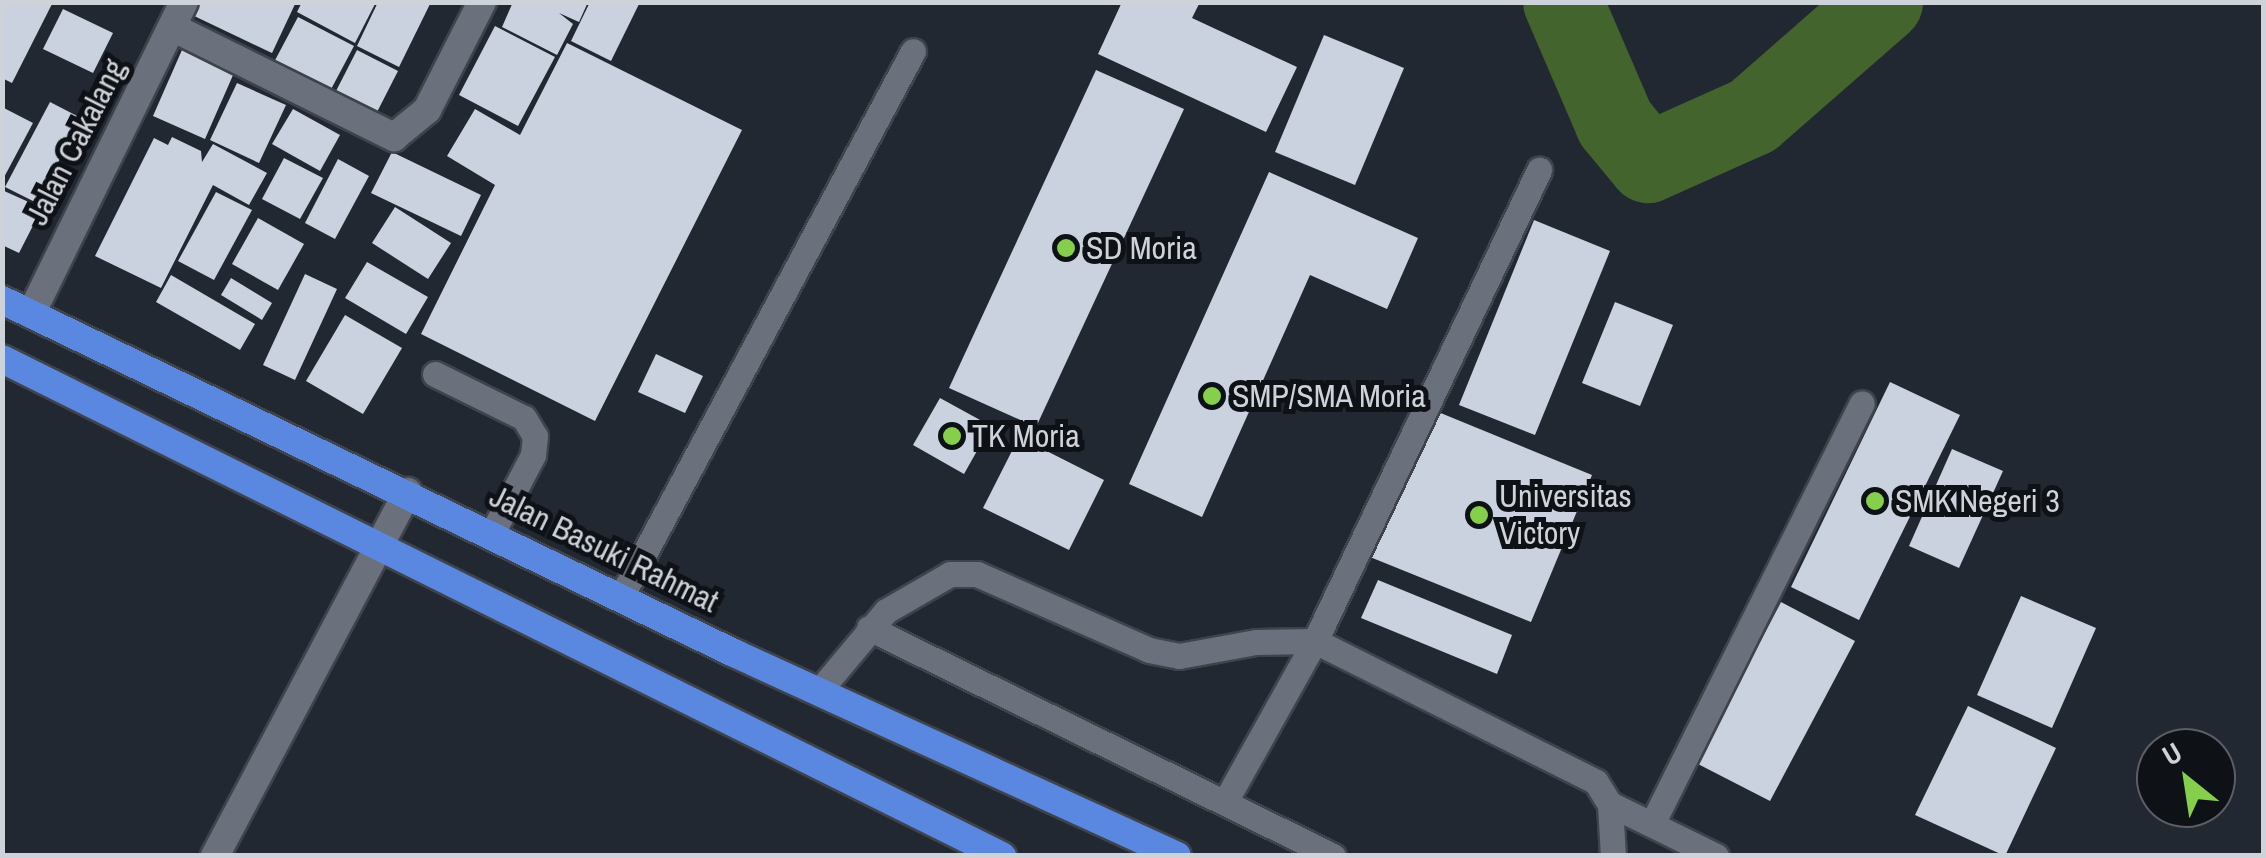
<!DOCTYPE html>
<html>
<head>
<meta charset="utf-8">
<style>
  body { margin:0 }
  #map { position:relative; width:2266px; height:858px; overflow:hidden; background:#222832; font-family:"Archivo Narrow",sans-serif }
  div>[style] { position:absolute }
  .river>* { height:80px; margin:-40px; padding:0 40px; transform-origin:40px; border-radius:40px; background:#44642d }
  .building>* { inset:0; background:#cad1df }
  .roads { filter:drop-shadow(2px 0 #3e434c) drop-shadow(-2px 0 #3e434c) drop-shadow(0 2px #3e434c) drop-shadow(0 -2px #3e434c) }
  .service>* { height:25px; margin:-12.5px; padding:0 12.5px; transform-origin:12.5px; border-radius:12.5px; background:#6a717d }
  .minor>* { height:28px; margin:-14px; padding:0 14px; transform-origin:14px; border-radius:14px; background:#6a717d }
  .trunk>* { height:28px; margin:-14px; padding:0 14px; transform-origin:14px; border-radius:14px; background:#5a88e1 }
  .dots>* { width:28px; height:28px; translate:-50% -50%; box-sizing:border-box; border:5px solid #0e1115; border-radius:50% }
  span { translate:-50% -50%; white-space:nowrap; text-align:center; line-height:1.15; -webkit-text-stroke:10px #0e1115; paint-order:stroke }
  .street-label { font-size:32px; color:#ced2d9 }
  .poi-label { font-size:32px; color:#ced2d9 }
  .left { translate:0 -50%; text-align:left }
  .frame { position:absolute; inset:0; border:5px solid #ced2d9; pointer-events:none }
  .north { position:absolute; left:2136px; top:728px; width:100px; height:100px; box-sizing:border-box; background:#0e1115; border:2px solid #5b5e63; border-radius:50%; rotate:330deg; font-size:28px; font-weight:700; line-height:40px; text-align:center; color:#ced2d9 }
  .north::after { content:''; display:block; margin:auto; width:35px; height:45px; background:#85cf4c; clip-path:polygon(50% 0,100% 100%,50% 72%,0 100%) }
</style>
</head>
<body>
<div id="map">
  <div class="river">
    <div style="left:1563px;top:2px;width:132px;rotate:66.7deg"></div>
    <div style="left:1615px;top:123px;width:52px;rotate:50.5deg"></div>
    <div style="left:1648px;top:163px;width:115px;rotate:-24.1deg"></div>
    <div style="left:1753px;top:116px;width:173px;rotate:-41.2deg"></div>
  </div>
  <div class="building">
    <div style="clip-path:polygon(2px 2px,53px 2px,12px 83px,2px 78px)"></div>
    <div style="clip-path:polygon(196px 2px,296px 2px,272px 53px,190px 14px)"></div>
    <div style="clip-path:polygon(302px 2px,376px 2px,355px 43px,297px 12px)"></div>
    <div style="clip-path:polygon(378px 2px,431px 2px,399px 67px,357px 46px)"></div>
    <div style="clip-path:polygon(513px 2px,588px 2px,579px 22px,559px 13px,573px 24px,557px 55px,502px 27px)"></div>
    <div style="clip-path:polygon(590px 2px,640px 2px,611px 61px,571px 41px)"></div>
    <div style="clip-path:polygon(1122px 2px,1200px 2px,1192px 18px,1297px 67px,1266px 132px,1098px 54px)"></div>
    <div style="clip-path:polygon(63px 9px,113px 33px,93px 73px,43px 49px)"></div>
    <div style="clip-path:polygon(298px 17px,354px 46px,329px 93px,273px 64px)"></div>
    <div style="clip-path:polygon(495px 26px,555px 57px,518px 126px,459px 95px)"></div>
    <div style="clip-path:polygon(1324px 35px,1404px 68px,1355px 185px,1275px 152px)"></div>
    <div style="clip-path:polygon(185px 43px,237px 66px,205px 139px,153px 116px)"></div>
    <div style="clip-path:polygon(567px 43px,742px 130px,595px 421px,421px 334px,495px 185px,447px 156px,475px 109px,520px 135px)"></div>
    <div style="clip-path:polygon(357px 50px,398px 71px,375px 116px,334px 95px)"></div>
    <div style="clip-path:polygon(1096px 70px,1184px 109px,1036px 427px,949px 388px)"></div>
    <div style="clip-path:polygon(237px 83px,286px 105px,259px 163px,210px 140px)"></div>
    <div style="clip-path:polygon(50px 102px,81px 118px,37px 203px,5px 187px)"></div>
    <div style="clip-path:polygon(2px 107px,33px 123px,2px 181px)"></div>
    <div style="clip-path:polygon(293px 109px,340px 135px,320px 171px,272px 144px)"></div>
    <div style="clip-path:polygon(172px 137px,201px 151px,202px 162px,213px 144px,267px 173px,249px 205px,213px 185px,161px 288px,95px 256px,154px 138px,168px 145px)"></div>
    <div style="clip-path:polygon(392px 152px,481px 195px,461px 236px,371px 193px)"></div>
    <div style="clip-path:polygon(284px 158px,323px 178px,300px 219px,262px 199px)"></div>
    <div style="clip-path:polygon(338px 159px,369px 176px,335px 239px,305px 223px)"></div>
    <div style="clip-path:polygon(1269px 172px,1418px 238px,1387px 309px,1310px 275px,1202px 517px,1129px 484px)"></div>
    <div style="clip-path:polygon(2px 190px,42px 208px,19px 253px,2px 245px)"></div>
    <div style="clip-path:polygon(216px 192px,252px 210px,214px 280px,178px 261px)"></div>
    <div style="clip-path:polygon(395px 207px,451px 243px,428px 279px,372px 243px)"></div>
    <div style="clip-path:polygon(258px 218px,304px 244px,278px 290px,232px 264px)"></div>
    <div style="clip-path:polygon(1534px 220px,1610px 251px,1535px 435px,1459px 405px)"></div>
    <div style="clip-path:polygon(367px 262px,428px 297px,406px 334px,345px 298px)"></div>
    <div style="clip-path:polygon(305px 274px,337px 289px,295px 380px,263px 365px)"></div>
    <div style="clip-path:polygon(171px 275px,255px 324px,240px 350px,156px 302px)"></div>
    <div style="clip-path:polygon(231px 278px,272px 303px,262px 320px,221px 295px)"></div>
    <div style="clip-path:polygon(1615px 302px,1673px 325px,1640px 406px,1582px 383px)"></div>
    <div style="clip-path:polygon(345px 315px,402px 348px,363px 414px,306px 381px)"></div>
    <div style="clip-path:polygon(656px 354px,703px 376px,685px 413px,638px 392px)"></div>
    <div style="clip-path:polygon(1890px 382px,1960px 415px,1859px 620px,1791px 587px)"></div>
    <div style="clip-path:polygon(940px 398px,991px 426px,964px 474px,913px 445px)"></div>
    <div style="clip-path:polygon(1426px 407px,1592px 475px,1531px 622px,1365px 555px)"></div>
    <div style="clip-path:polygon(1019px 437px,1104px 480px,1069px 550px,983px 508px)"></div>
    <div style="clip-path:polygon(1952px 449px,2003px 471px,1959px 568px,1909px 546px)"></div>
    <div style="clip-path:polygon(1378px 580px,1512px 635px,1497px 674px,1361px 618px)"></div>
    <div style="clip-path:polygon(2021px 596px,2096px 628px,2052px 728px,1977px 695px)"></div>
    <div style="clip-path:polygon(1781px 602px,1855px 641px,1770px 801px,1696px 763px)"></div>
    <div style="clip-path:polygon(1968px 706px,2056px 748px,2005px 856px,1915px 815px)"></div>
  </div>
  <div class="roads">
    <div class="service">
      <div style="left:435px;top:374px;width:99px;rotate:26.3deg"></div>
      <div style="left:524px;top:418px;width:21px;rotate:59deg"></div>
      <div style="left:535px;top:436px;width:19px;rotate:96deg"></div>
      <div style="left:533px;top:455px;width:88px;rotate:117.7deg"></div>
      <div style="left:621px;top:597px;width:619px;rotate:-61.86deg"></div>
      <div style="left:869px;top:628px;width:517px;rotate:26.17deg"></div>
      <div style="left:819px;top:691px;width:104px;rotate:-50.1deg"></div>
      <div style="left:886px;top:611px;width:74px;rotate:-30deg"></div>
      <div style="left:950px;top:574px;width:27px"></div>
      <div style="left:977px;top:574px;width:188px;rotate:23.8deg"></div>
      <div style="left:1149px;top:650px;width:31px;rotate:11deg"></div>
      <div style="left:1179px;top:656px;width:78px;rotate:-10.3deg"></div>
      <div style="left:1256px;top:642px;width:59px;rotate:-1deg"></div>
      <div style="left:1315px;top:641px;width:314px;rotate:26.6deg"></div>
      <div style="left:1596px;top:782px;width:26px;rotate:58deg"></div>
      <div style="left:1610px;top:804px;width:52px;rotate:86.7deg"></div>
      <div style="left:1226px;top:800px;width:182px;rotate:-60.8deg"></div>
      <div style="left:1315px;top:641px;width:522px;rotate:-64.56deg"></div>
      <div style="left:1610px;top:804px;width:118px;rotate:26.1deg"></div>
      <div style="left:1652px;top:824px;width:470px;rotate:-63.5deg"></div>
    </div>
    <div class="minor">
      <div style="left:174px;top:28px;width:246px;rotate:26.4deg"></div>
      <div style="left:394px;top:137px;width:43px;rotate:-39.3deg"></div>
      <div style="left:427px;top:110px;width:121px;rotate:-63deg"></div>
      <div style="left:31px;top:314px;width:347px;rotate:-63.9deg"></div>
      <div style="left:215px;top:856px;width:412px;rotate:-62.1deg"></div>
    </div>
    <div class="trunk">
      <div style="left:2px;top:300px;width:813px;rotate:25.75deg"></div>
      <div style="left:734px;top:653px;width:487px;rotate:24.6deg"></div>
      <div style="left:2px;top:359px;width:1117px;rotate:26.43deg"></div>
    </div>
  </div>
  <div class="dots">
    <div style="left:1066px;top:248px;background:#85cf4c"></div>
    <div style="left:1212px;top:396px;background:#85cf4c"></div>
    <div style="left:952px;top:436px;background:#85cf4c"></div>
    <div style="left:1875px;top:501px;background:#85cf4c"></div>
    <div style="left:1479px;top:515px;background:#85cf4c"></div>
  </div>
  <div class="street-label">
    <span style="left:76px;top:142px;rotate:-63deg">Jalan Cakalang</span>
    <span style="left:604px;top:549px;rotate:26deg">Jalan Basuki Rahmat</span>
  </div>
  <div class="poi-label">
    <span class="left" style="left:1086px;top:248px">SD Moria</span>
    <span class="left" style="left:1232px;top:396px">SMP/SMA Moria</span>
    <span class="left" style="left:972px;top:436px">TK Moria</span>
    <span class="left" style="left:1499px;top:515px">Universitas<br>Victory</span>
    <span class="left" style="left:1895px;top:501px">SMK Negeri 3</span>
  </div>
  <div class="frame"></div>
  <div class="north">U</div>
</div>
</body>
</html>
